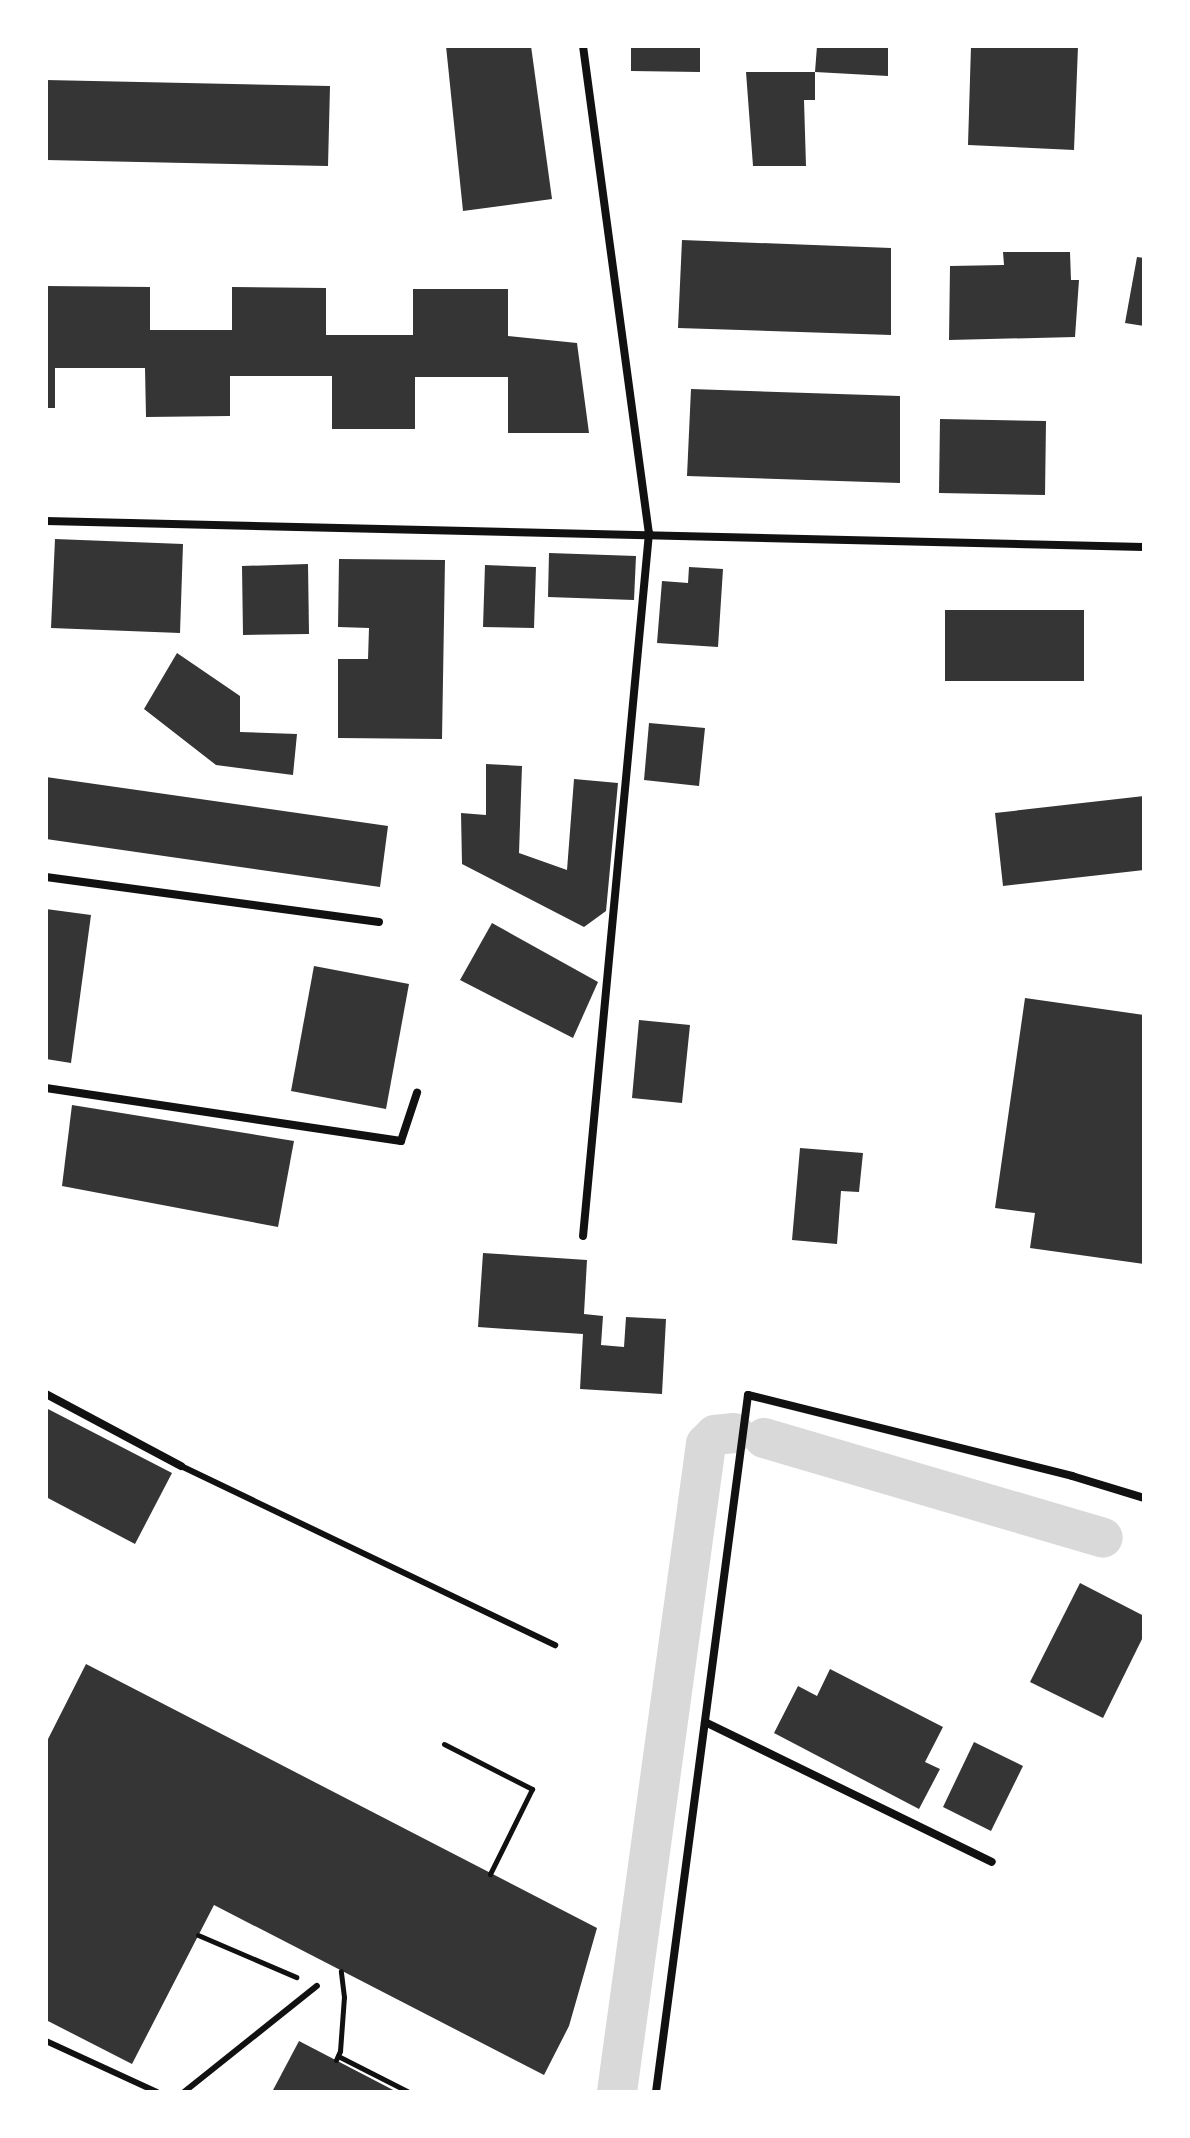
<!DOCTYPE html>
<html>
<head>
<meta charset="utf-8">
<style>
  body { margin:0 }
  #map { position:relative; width:1190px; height:2138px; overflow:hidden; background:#fff; font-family:Mulish,sans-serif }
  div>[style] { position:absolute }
  .canal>* { height:40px; margin:-20px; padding:0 20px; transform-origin:20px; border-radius:20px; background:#d9d9d9 }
  .building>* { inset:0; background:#353535 }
  .path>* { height:5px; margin:-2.5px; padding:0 2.5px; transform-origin:2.5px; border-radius:2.5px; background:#111 }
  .service>* { height:6px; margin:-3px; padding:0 3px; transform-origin:3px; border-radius:3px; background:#111 }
  .minor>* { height:8px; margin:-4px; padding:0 4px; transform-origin:4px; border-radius:4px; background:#111 }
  span { translate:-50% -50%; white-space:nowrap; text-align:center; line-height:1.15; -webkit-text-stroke:6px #fff; paint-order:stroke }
  .frame { position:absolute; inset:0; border:48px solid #fff; pointer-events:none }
</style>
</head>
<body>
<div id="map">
  <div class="canal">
    <div style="left:764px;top:1438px;width:353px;rotate:16.4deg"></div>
    <div style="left:617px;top:2092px;width:654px;rotate:-82.18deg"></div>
    <div style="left:706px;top:1444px;width:13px;rotate:-45deg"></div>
    <div style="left:715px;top:1435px;width:19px;rotate:-6deg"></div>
  </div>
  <div class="building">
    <div style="clip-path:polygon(446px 46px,531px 46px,552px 199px,463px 211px)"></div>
    <div style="clip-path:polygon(631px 46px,700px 46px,700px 72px,631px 71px)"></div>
    <div style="clip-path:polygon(817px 46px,888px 46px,888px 76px,815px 72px)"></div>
    <div style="clip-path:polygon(971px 46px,1078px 46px,1074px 150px,968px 145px)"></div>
    <div style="clip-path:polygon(746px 72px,815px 72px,815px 100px,804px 100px,806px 166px,753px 166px)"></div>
    <div style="clip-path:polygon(46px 80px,330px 86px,328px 166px,46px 160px)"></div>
    <div style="clip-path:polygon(682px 240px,891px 248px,891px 335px,678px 328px)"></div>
    <div style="clip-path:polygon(1003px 252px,1070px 252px,1071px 280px,1079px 280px,1075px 337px,949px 340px,950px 266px,1004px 265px)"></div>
    <div style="clip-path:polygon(1137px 257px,1144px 258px,1144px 326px,1125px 323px)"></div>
    <div style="clip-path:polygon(46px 286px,150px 287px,150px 330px,232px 330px,232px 287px,326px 288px,326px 335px,413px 335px,413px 289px,508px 289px,508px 336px,577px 343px,589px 433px,508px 433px,508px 377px,415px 377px,415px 429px,332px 429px,332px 376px,230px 376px,230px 416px,146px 417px,145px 368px,55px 368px,55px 408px,46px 408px)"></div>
    <div style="clip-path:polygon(691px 389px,900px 396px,900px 483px,687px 476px)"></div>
    <div style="clip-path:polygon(940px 419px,1046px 421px,1045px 495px,939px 493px)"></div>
    <div style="clip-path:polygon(55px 539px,183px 544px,180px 633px,51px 628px)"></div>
    <div style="clip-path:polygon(549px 553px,636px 556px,634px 600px,548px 597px)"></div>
    <div style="clip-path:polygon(339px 559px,445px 560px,442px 739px,338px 738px,338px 659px,368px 659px,369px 628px,338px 627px)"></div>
    <div style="clip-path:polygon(308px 564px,309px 634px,243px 635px,242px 566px)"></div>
    <div style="clip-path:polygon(485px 565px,536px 567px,534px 628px,483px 627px)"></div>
    <div style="clip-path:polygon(689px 567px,723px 569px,718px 647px,657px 643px,662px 581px,688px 583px)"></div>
    <div style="clip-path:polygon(945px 610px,1084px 610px,1084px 681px,945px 681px)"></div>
    <div style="clip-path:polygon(177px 653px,240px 696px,240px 732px,297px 734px,293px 775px,216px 765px,144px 709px)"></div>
    <div style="clip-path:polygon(649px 723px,705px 728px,699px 786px,644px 780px)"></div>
    <div style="clip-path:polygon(486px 764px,522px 766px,519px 853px,567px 870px,574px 779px,618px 783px,606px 911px,584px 927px,462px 864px,461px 813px,486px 815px)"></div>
    <div style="clip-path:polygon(46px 777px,388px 826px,380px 887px,46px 839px)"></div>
    <div style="clip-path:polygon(1144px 796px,1144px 870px,1003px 886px,995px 813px)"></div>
    <div style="clip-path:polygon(46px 909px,91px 915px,71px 1063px,46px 1059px)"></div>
    <div style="clip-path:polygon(492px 923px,598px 982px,573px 1038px,460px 980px)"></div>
    <div style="clip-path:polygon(314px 966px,409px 984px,386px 1109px,291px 1091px)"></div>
    <div style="clip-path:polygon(1025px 998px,1144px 1015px,1144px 1264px,1030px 1248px,1035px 1213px,995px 1208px)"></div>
    <div style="clip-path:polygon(639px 1020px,690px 1025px,682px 1103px,632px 1098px)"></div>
    <div style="clip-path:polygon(72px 1105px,294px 1141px,278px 1227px,62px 1186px)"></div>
    <div style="clip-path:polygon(800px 1148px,863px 1153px,859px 1192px,841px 1191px,837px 1244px,792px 1240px)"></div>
    <div style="clip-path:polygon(483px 1253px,587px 1260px,584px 1314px,603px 1316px,601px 1345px,624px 1347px,626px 1317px,666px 1319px,662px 1394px,580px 1389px,583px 1334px,478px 1327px)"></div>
    <div style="clip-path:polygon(46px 1408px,172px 1473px,135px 1544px,46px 1497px)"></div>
    <div style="clip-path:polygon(1080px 1583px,1144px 1616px,1144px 1635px,1103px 1718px,1030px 1682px)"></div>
    <div style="clip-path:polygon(86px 1664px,597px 1928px,569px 2026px,544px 2075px,214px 1905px,132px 2064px,46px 2020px,46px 1743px)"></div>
    <div style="clip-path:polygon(830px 1669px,943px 1727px,925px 1762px,940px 1769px,919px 1809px,774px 1733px,798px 1686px,817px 1696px)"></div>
    <div style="clip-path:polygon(974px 1742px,1023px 1766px,991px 1831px,943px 1807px)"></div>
    <div style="clip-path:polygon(299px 2041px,397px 2092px,272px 2092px)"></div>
  </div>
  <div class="path">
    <div style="left:444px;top:1744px;width:99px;rotate:27.1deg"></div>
    <div style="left:532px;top:1789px;width:95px;rotate:116.3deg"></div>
    <div style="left:198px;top:1935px;width:107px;rotate:23.2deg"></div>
    <div style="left:338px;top:2056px;width:80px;rotate:26.9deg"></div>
    <div style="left:336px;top:2060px;width:10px;rotate:-66deg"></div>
    <div style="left:340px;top:2051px;width:54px;rotate:-85.8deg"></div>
    <div style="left:344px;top:1997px;width:26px;rotate:-97deg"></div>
  </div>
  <div class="service">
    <div style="left:181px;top:1466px;width:415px;rotate:25.6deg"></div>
    <div style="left:46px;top:2041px;width:122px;rotate:24.7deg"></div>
    <div style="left:184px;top:2092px;width:170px;rotate:-38.6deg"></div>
  </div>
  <div class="minor">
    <div style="left:583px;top:46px;width:491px;rotate:82.3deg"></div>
    <div style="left:649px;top:533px;width:706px;rotate:95.36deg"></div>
    <div style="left:46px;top:521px;width:1098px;rotate:1.36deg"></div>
    <div style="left:46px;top:877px;width:336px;rotate:7.7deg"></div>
    <div style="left:46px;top:1088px;width:359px;rotate:8.5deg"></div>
    <div style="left:401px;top:1141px;width:51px;rotate:-71.6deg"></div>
    <div style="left:46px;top:1394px;width:153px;rotate:28.1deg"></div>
    <div style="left:705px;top:1722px;width:319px;rotate:26deg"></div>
    <div style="left:656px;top:2092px;width:703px;rotate:-82.48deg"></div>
    <div style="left:748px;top:1395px;width:334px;rotate:14deg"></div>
    <div style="left:1072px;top:1476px;width:75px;rotate:17deg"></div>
  </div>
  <div class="frame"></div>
</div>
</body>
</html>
